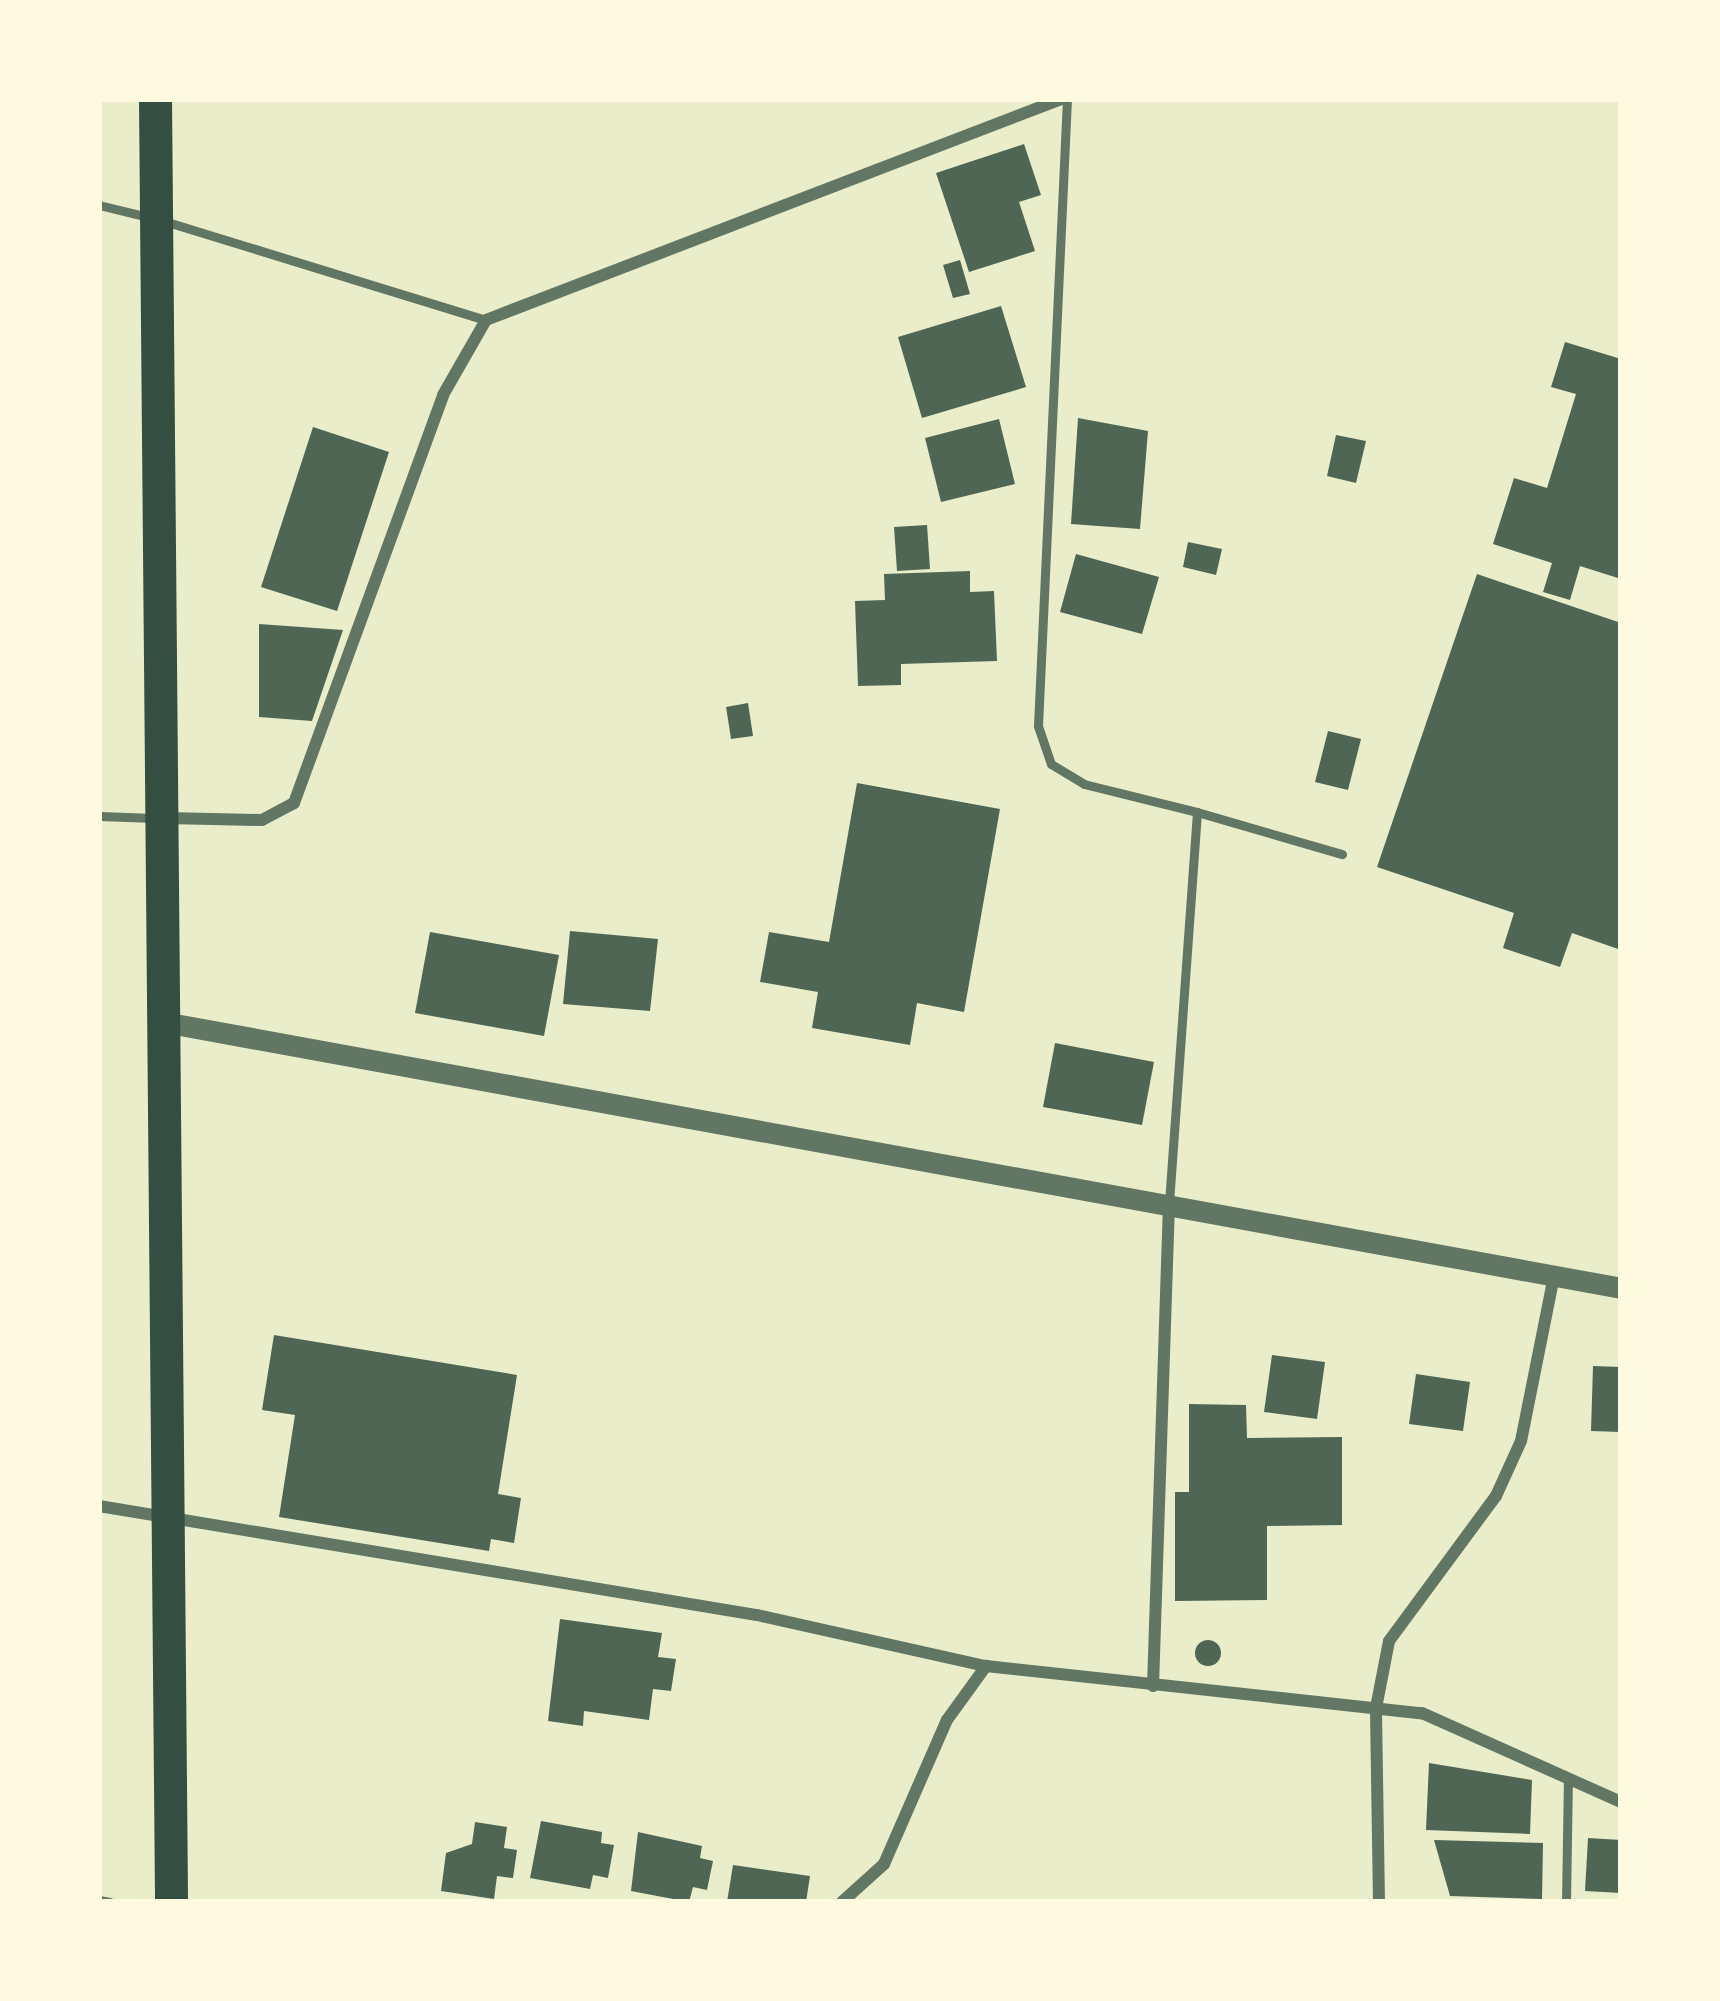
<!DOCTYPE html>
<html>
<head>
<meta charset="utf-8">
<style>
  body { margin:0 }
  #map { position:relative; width:1720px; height:2001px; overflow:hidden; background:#e9edc9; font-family:"PT Serif",serif }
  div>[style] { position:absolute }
  .building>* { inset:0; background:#4f6655 }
  .round { border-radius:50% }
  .service>* { height:9px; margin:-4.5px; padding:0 4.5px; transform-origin:4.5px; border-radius:4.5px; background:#617663 }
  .minor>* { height:12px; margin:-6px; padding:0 6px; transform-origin:6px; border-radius:6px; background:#617663 }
  .tertiary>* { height:21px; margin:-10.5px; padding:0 10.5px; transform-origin:10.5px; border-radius:10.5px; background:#617663 }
  .trunk>* { height:33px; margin:-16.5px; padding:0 16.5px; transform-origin:16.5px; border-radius:16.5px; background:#344e41 }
  span { translate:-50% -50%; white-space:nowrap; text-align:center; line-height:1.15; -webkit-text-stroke:12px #fefae0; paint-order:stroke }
  .frame { position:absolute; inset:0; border:102px solid #fefae0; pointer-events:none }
</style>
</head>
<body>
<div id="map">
  <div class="building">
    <div style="clip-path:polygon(1024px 144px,1041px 195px,1019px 202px,1035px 251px,969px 272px,936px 173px)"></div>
    <div style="clip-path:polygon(960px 260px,970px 294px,953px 298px,943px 265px)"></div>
    <div style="clip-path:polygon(1001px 306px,1026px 387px,922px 418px,898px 337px)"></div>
    <div style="clip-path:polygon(1565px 342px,1621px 359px,1621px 579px,1580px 566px,1570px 600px,1543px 592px,1552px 563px,1493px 544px,1514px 478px,1547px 488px,1576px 394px,1551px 387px)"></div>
    <div style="clip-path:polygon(1078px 418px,1148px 431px,1140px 529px,1071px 524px)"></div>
    <div style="clip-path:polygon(999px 419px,1015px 484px,941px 502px,925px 438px)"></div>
    <div style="clip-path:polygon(313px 427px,389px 452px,337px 611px,261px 587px)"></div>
    <div style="clip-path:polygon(1336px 435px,1366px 441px,1356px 483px,1327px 476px)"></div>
    <div style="clip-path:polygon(927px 525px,930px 569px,897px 571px,894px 527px)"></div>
    <div style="clip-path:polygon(1188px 542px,1222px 549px,1216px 575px,1183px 567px)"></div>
    <div style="clip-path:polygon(1076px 554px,1159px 577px,1142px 634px,1060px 612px)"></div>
    <div style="clip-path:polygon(970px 571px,970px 592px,994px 591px,997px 661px,901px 664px,901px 685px,858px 686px,855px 601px,885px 600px,884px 574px)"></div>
    <div style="clip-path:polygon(1477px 574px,1621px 623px,1621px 950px,1572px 933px,1560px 967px,1503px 948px,1514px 913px,1377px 867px)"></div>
    <div style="clip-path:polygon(259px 624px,343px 630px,312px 721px,259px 717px)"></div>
    <div style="clip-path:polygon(748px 703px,753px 736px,731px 739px,726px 707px)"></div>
    <div style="clip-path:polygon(1328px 731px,1361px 739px,1348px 790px,1315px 782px)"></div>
    <div style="clip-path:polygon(857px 783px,1000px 809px,964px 1012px,917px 1003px,910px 1045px,812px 1028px,818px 992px,760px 982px,769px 932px,829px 942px)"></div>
    <div style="clip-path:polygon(570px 931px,658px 939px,650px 1011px,563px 1004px)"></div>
    <div style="clip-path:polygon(430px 932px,559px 955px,544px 1036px,415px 1013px)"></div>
    <div style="clip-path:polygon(1055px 1043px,1154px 1062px,1142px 1125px,1043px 1107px)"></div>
    <div style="clip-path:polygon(274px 1335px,517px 1375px,498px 1494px,521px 1498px,514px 1543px,491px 1539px,489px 1551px,279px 1517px,295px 1415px,262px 1410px)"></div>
    <div style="clip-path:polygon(1272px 1355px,1325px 1362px,1317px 1419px,1264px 1412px)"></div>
    <div style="clip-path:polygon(1593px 1366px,1621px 1367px,1621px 1432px,1591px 1431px)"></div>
    <div style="clip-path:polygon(1416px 1374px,1470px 1382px,1463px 1431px,1409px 1424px)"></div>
    <div style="clip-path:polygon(1189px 1404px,1246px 1405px,1247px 1438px,1342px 1437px,1342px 1525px,1267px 1526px,1267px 1600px,1175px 1601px,1175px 1492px,1189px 1492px)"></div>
    <div style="clip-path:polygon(560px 1619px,662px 1633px,658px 1657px,676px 1659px,671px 1691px,653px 1689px,649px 1720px,584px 1711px,583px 1726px,548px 1721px)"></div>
    <div class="round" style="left:1195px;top:1640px;width:26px;height:26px"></div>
    <div style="clip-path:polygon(1429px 1763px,1532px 1780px,1530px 1834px,1426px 1830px)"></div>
    <div style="clip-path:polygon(541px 1821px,602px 1832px,601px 1843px,614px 1845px,608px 1878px,593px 1875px,590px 1889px,530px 1878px)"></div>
    <div style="clip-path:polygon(475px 1822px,507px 1827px,504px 1848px,517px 1850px,513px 1878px,497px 1876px,494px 1899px,441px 1891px,446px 1853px,472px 1844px)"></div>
    <div style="clip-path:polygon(638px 1832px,702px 1846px,700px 1858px,713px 1861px,707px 1890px,693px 1887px,689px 1902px,631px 1891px)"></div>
    <div style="clip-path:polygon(1588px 1838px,1621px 1840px,1621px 1893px,1585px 1891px)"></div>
    <div style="clip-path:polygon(1434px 1840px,1543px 1843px,1542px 1899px,1450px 1896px)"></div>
    <div style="clip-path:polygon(733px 1865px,810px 1876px,806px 1902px,727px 1902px)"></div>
  </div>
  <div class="service">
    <div style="left:1067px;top:99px;width:628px;rotate:92.65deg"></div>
    <div style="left:1038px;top:726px;width:40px;rotate:71.1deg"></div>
    <div style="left:1051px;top:764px;width:39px;rotate:31deg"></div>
    <div style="left:1084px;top:784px;width:116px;rotate:13.9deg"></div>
    <div style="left:1197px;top:812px;width:391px;rotate:94.1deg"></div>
    <div style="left:99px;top:205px;width:50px;rotate:13.8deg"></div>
    <div style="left:164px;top:221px;width:337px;rotate:17.1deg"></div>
    <div style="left:1197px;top:812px;width:151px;rotate:16.2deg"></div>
    <div style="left:99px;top:816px;width:55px;rotate:2.1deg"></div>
    <div style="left:99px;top:1900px;width:11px;rotate:10deg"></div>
    <div style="left:1566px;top:1902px;width:125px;rotate:-89.1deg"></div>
  </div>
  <div class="minor">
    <div style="left:166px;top:818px;width:96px;rotate:1.2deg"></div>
    <div style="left:262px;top:820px;width:36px;rotate:-28deg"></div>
    <div style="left:294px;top:803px;width:434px;rotate:-69.9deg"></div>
    <div style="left:443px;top:395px;width:86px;rotate:-60.2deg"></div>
    <div style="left:486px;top:320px;width:616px;rotate:-21.02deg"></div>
    <div style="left:99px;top:1506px;width:667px;rotate:9.41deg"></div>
    <div style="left:757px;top:1615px;width:235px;rotate:12.6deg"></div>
    <div style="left:986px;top:1666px;width:439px;rotate:6.2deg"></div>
    <div style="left:1422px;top:1713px;width:218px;rotate:24.1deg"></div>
    <div style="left:1153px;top:1686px;width:483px;rotate:-88.1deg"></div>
    <div style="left:842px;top:1902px;width:57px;rotate:-42.1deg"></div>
    <div style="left:884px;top:1864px;width:157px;rotate:-66.4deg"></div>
    <div style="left:947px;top:1720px;width:67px;rotate:-54.2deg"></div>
    <div style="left:1379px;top:1902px;width:194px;rotate:-90.9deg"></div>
    <div style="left:1376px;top:1708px;width:68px;rotate:-79deg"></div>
    <div style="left:1389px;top:1641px;width:180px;rotate:-53.6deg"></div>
    <div style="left:1496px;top:1496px;width:60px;rotate:-65.6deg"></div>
    <div style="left:1521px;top:1441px;width:168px;rotate:-78.7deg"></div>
  </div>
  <div class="tertiary">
    <div style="left:169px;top:1023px;width:1476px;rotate:10.34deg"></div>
  </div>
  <div class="trunk">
    <div style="left:155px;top:99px;width:1803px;rotate:89.49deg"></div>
  </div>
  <div class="frame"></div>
</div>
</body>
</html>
